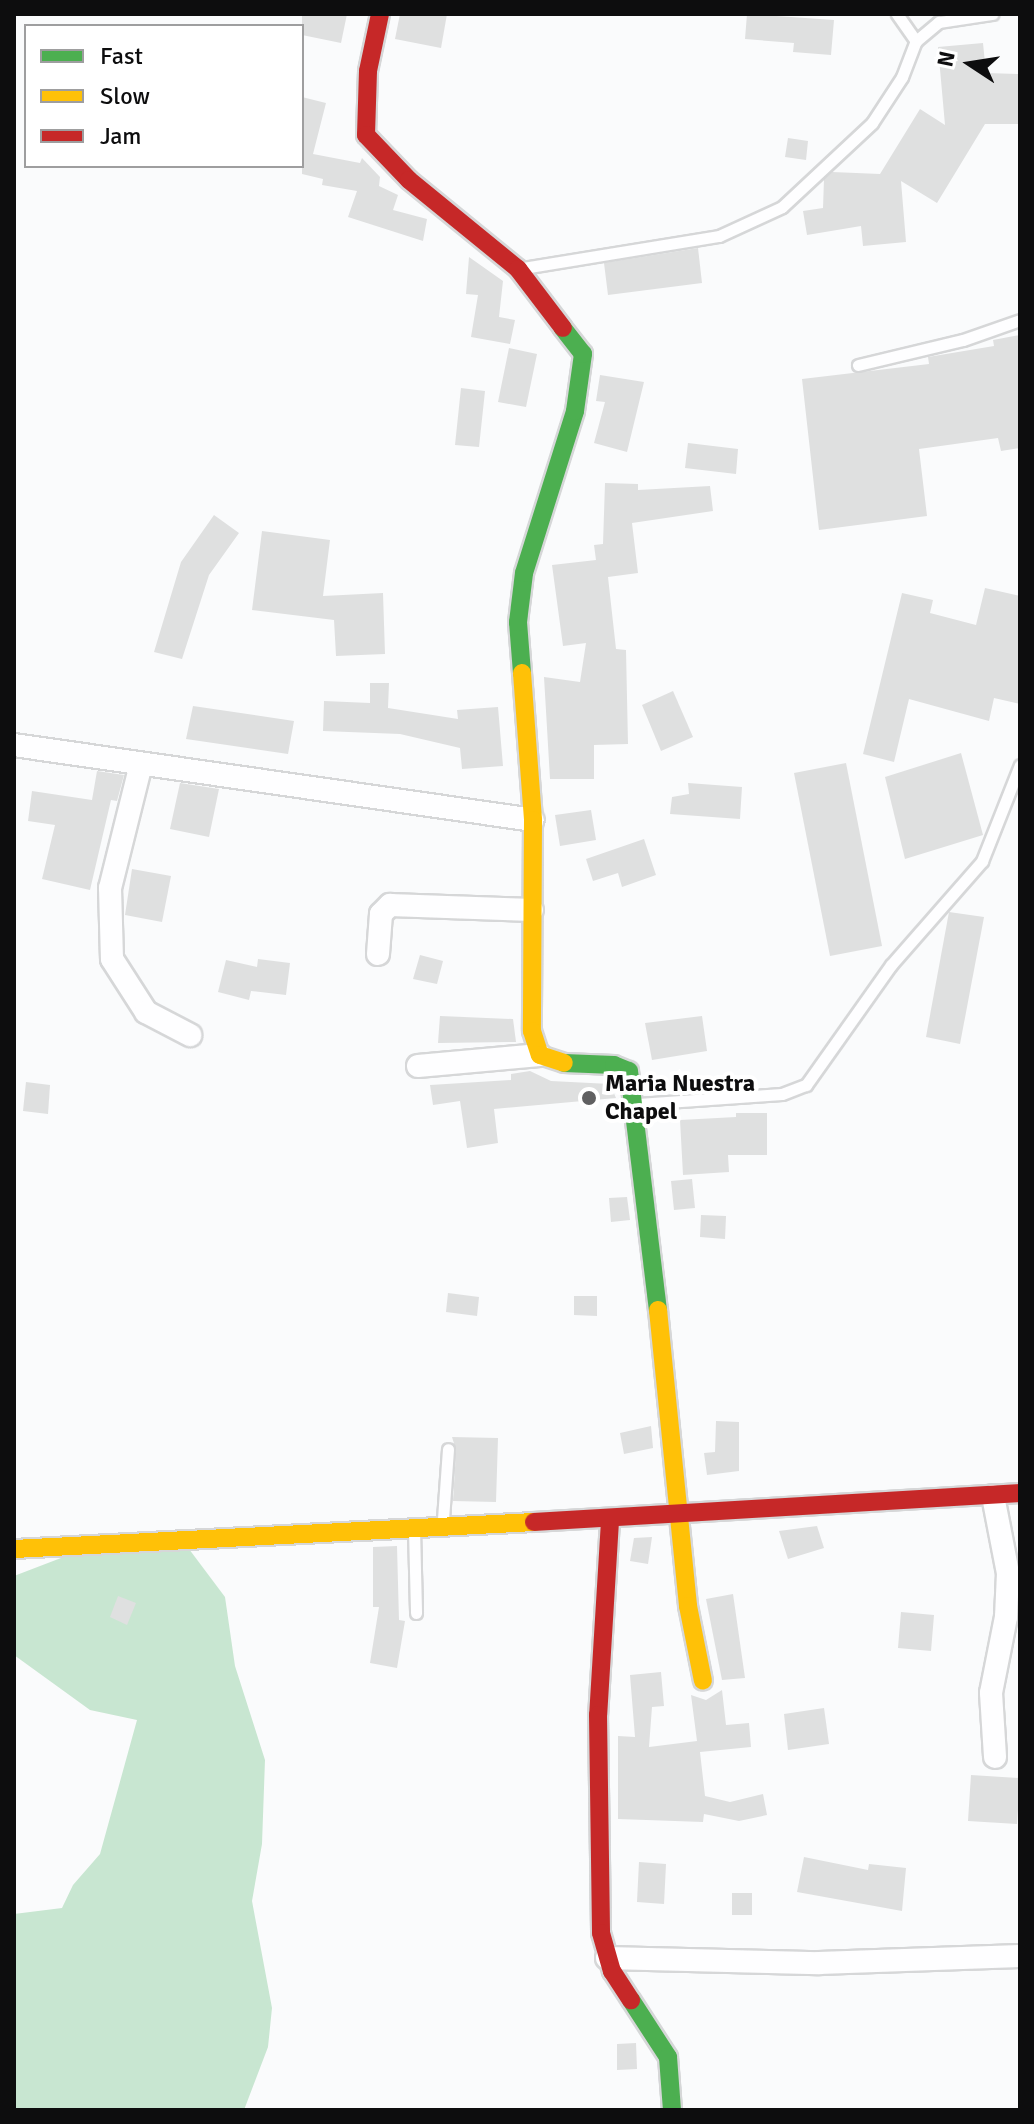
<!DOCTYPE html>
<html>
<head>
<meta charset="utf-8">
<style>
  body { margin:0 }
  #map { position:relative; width:1034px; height:2124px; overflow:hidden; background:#fafbfc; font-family:Signika,sans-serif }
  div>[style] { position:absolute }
  .green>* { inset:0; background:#c8e6d1 }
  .building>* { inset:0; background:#dfe0e0 }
  .roads { filter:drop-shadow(2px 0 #d6d7d8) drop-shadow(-2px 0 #d6d7d8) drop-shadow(0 2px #d6d7d8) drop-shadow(0 -2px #d6d7d8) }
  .lane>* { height:11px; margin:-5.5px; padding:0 5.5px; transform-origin:5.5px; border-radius:5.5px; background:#fefeff }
  .street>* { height:22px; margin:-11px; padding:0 11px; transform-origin:11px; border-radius:11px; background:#fefeff }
  .fast>* { height:18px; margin:-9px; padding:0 9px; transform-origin:9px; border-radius:9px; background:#4caf50 }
  .slow>* { height:18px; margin:-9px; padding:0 9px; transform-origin:9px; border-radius:9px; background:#ffc107 }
  .jam>* { height:18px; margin:-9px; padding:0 9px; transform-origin:9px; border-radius:9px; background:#c62828 }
  .dots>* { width:22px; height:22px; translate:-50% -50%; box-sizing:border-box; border:4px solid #fff; border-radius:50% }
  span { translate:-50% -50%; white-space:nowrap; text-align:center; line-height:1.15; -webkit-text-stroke:8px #fff; paint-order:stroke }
  .poi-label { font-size:24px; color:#0d0d0e; font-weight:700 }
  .left { translate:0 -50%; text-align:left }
  .frame { position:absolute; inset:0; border:16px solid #0d0d0e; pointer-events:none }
  .legend { position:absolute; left:24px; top:24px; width:280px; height:144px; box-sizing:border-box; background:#fff; border:2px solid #9e9e9f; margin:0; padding:10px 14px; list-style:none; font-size:24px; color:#0d0d0e }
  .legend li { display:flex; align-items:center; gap:16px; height:40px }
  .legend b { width:40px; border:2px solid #9e9e9f }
  .north { position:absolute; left:930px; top:24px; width:80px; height:80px; -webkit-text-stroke:6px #fff; paint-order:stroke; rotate:282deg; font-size:22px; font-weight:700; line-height:32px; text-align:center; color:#0d0d0e }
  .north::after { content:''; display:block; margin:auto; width:28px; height:36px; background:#0d0d0e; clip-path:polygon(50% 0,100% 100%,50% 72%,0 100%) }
</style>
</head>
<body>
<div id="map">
  <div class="green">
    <div style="clip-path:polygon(189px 1549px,225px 1597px,235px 1666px,265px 1760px,262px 1844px,252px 1901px,272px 2008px,268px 2047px,244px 2110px,14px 2110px,14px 1914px,62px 1908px,73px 1885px,100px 1854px,137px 1720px,90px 1710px,14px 1655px,14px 1576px,74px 1553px)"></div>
  </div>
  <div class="building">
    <div style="clip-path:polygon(302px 14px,347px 14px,341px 43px,302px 35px)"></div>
    <div style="clip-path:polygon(400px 14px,447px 14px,441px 48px,395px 39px)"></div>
    <div style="clip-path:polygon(747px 14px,834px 20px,831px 55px,793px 52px,794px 43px,745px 39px)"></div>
    <div style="clip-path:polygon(983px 43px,986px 73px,1020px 74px,1020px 124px,985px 124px,937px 203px,901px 181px,906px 242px,863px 246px,861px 226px,807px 235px,803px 211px,823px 208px,824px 179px,832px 172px,880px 174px,920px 109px,945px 125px,938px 47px)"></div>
    <div style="clip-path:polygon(302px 97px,326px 103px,313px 154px,360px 163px,362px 158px,380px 177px,379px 186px,398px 195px,393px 210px,427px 219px,423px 241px,348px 217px,357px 191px,322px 185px,323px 179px,302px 174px)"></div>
    <div style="clip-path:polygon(788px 138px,808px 141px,806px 160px,785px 157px)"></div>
    <div style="clip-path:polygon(698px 248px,702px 283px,608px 295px,604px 263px)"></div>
    <div style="clip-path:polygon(469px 257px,503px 281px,499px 317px,515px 320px,510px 344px,471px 337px,478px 295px,466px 294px)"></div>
    <div style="clip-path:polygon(1020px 335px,1020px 448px,1001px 451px,998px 438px,919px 449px,927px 516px,819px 530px,802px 379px,929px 364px,928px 357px,994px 346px,993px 340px)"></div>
    <div style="clip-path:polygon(509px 348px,537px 354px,526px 407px,498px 402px)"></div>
    <div style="clip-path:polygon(600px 375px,644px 382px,627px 452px,594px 443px,605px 402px,596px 401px)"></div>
    <div style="clip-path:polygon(461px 388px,485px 391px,479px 447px,455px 445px)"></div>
    <div style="clip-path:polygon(688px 443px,738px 449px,736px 474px,685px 468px)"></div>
    <div style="clip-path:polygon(605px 483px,638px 484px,638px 490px,710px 486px,713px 511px,632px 523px,638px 573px,608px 577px,616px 649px,626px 650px,628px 744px,594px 745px,594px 779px,550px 779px,544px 677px,580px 682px,586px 643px,563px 646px,552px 565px,596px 560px,594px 545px,603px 544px)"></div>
    <div style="clip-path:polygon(214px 515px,239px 533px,209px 575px,182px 659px,154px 652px,181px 562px)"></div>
    <div style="clip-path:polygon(262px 531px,330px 540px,323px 596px,383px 593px,385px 654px,336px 656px,334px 620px,252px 610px)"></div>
    <div style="clip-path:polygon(985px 588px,1020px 596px,1020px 704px,994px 698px,989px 721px,909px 699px,894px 762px,863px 754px,902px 593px,933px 600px,930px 613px,976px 625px)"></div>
    <div style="clip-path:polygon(370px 683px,389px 683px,388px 708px,458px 719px,457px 710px,498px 707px,503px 766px,462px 769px,460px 748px,400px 734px,323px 731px,324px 701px,370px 703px)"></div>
    <div style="clip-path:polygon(673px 691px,693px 737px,661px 751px,642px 705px)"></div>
    <div style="clip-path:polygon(193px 706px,294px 721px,288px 754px,186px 739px)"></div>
    <div style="clip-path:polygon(961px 753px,983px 835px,905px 859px,885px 777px)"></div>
    <div style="clip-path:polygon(846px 763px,882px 946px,830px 956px,794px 773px)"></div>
    <div style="clip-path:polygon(97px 771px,124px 775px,117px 801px,111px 800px,90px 890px,42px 879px,55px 825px,28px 821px,32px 791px,92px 800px)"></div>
    <div style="clip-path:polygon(180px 783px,219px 789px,209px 837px,170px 829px)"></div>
    <div style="clip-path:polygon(688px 783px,742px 787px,740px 819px,670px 814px,672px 797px,689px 794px)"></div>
    <div style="clip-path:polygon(591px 810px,596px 840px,560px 846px,555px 815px)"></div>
    <div style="clip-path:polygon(644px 839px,656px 875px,622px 887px,618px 873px,593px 881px,586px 859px)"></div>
    <div style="clip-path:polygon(132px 869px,171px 876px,162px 922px,125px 915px)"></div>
    <div style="clip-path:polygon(949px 912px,984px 917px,960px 1044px,926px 1037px)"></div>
    <div style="clip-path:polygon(420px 955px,443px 961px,437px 984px,413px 979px)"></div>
    <div style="clip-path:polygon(258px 959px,290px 963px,286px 995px,251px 991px,249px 1000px,218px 992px,226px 960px,257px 967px)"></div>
    <div style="clip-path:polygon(440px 1016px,513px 1019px,516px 1042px,438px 1043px)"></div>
    <div style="clip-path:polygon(702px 1016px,707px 1051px,652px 1060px,645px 1023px)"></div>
    <div style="clip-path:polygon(530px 1071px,551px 1081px,610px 1084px,616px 1098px,494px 1109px,498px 1143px,467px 1148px,460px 1101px,433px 1105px,430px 1085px,511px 1080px,511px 1074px)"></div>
    <div style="clip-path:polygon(26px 1082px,50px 1085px,48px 1114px,23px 1111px)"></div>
    <div style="clip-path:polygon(736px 1113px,767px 1113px,767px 1155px,728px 1155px,729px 1172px,683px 1175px,680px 1120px,736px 1117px)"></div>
    <div style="clip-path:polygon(692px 1179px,695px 1208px,674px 1210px,671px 1181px)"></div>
    <div style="clip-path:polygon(627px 1197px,630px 1220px,611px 1222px,609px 1198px)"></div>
    <div style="clip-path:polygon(701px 1215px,726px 1216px,725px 1239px,700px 1237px)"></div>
    <div style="clip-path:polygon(448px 1293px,479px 1297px,477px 1316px,446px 1312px)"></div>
    <div style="clip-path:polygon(574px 1296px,597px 1296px,597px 1316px,574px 1315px)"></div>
    <div style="clip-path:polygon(716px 1421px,739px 1422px,739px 1471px,707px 1475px,704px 1453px,715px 1452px)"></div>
    <div style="clip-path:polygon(651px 1426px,653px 1448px,624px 1454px,620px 1433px)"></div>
    <div style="clip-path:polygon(452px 1437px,498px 1438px,496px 1502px,453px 1501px,456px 1450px)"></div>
    <div style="clip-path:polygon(817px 1526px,824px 1548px,788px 1559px,779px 1531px)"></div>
    <div style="clip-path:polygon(652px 1537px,648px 1564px,630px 1561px,634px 1538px)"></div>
    <div style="clip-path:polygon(397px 1546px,399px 1620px,405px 1621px,397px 1668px,370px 1663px,379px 1607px,373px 1607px,373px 1547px)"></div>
    <div style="clip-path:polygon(733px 1594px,745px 1678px,722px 1680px,706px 1599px)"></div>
    <div style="clip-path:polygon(118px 1596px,136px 1603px,127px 1625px,110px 1617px)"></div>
    <div style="clip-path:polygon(901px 1612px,934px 1615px,931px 1651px,898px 1648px)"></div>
    <div style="clip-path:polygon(661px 1672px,664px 1706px,652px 1707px,649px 1747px,697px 1741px,691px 1695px,706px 1700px,722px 1690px,726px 1725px,749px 1723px,751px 1747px,700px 1752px,705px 1796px,730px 1802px,763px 1794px,767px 1815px,739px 1821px,704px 1814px,703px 1822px,618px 1819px,618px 1736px,635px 1737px,630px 1675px)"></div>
    <div style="clip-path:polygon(824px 1708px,829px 1744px,788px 1750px,784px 1714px)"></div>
    <div style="clip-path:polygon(971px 1775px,1020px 1778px,1017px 1824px,968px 1821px)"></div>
    <div style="clip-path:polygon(804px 1857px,868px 1870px,869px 1864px,906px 1868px,902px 1911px,797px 1892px)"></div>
    <div style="clip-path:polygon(639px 1862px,666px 1864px,664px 1904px,637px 1902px)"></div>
    <div style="clip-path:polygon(732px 1893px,752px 1893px,752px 1915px,732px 1915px)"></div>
    <div style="clip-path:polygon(636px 2043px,637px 2069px,617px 2070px,617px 2044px)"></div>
  </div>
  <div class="roads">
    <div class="lane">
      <div style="left:897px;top:14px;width:33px;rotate:55deg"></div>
      <div style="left:523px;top:268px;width:199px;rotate:-9.3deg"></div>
      <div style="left:719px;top:236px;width:69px;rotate:-24.7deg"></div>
      <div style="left:782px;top:207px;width:123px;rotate:-43deg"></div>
      <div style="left:872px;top:123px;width:55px;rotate:-56.9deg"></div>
      <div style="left:902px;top:77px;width:39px;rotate:-69deg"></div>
      <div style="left:916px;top:41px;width:30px;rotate:-40deg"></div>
      <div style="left:939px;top:22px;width:54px;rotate:-8.6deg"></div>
      <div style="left:858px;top:365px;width:108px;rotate:-13.4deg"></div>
      <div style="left:963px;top:340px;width:60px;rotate:-19.3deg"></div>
      <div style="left:638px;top:1104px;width:144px;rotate:-4deg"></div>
      <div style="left:782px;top:1094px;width:26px;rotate:-21deg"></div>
      <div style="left:806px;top:1085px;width:147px;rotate:-54.7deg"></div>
      <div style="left:891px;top:965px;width:138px;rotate:-48.8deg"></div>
      <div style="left:982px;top:861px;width:103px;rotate:-68.4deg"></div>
      <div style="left:443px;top:1519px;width:70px;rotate:-85.9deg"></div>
      <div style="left:414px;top:1529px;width:84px;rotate:88.6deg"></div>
    </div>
    <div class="street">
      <div style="left:14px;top:745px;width:524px;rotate:8.22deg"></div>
      <div style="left:141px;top:764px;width:128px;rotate:104deg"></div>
      <div style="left:110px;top:888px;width:71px;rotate:88.4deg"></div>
      <div style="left:112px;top:959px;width:63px;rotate:57.3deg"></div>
      <div style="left:146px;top:1012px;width:50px;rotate:27.6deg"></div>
      <div style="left:378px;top:954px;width:40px;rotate:-85.7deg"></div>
      <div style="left:381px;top:914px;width:13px;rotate:-45deg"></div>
      <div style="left:390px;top:905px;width:142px;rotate:2deg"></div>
      <div style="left:418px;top:1066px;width:122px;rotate:-5.2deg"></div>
      <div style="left:993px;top:1496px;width:78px;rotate:79deg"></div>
      <div style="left:1008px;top:1573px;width:44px;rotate:92.6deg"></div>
      <div style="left:1006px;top:1617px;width:77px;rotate:101.2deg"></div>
      <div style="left:991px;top:1693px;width:64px;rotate:86.4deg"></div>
      <div style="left:607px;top:1958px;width:212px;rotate:1.4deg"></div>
      <div style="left:819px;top:1963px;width:201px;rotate:-2deg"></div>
    </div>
    <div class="fast">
      <div style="left:522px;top:673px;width:51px;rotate:-94.5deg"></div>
      <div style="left:518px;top:622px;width:49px;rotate:-83deg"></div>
      <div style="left:524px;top:573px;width:170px;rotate:-72.5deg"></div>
      <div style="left:575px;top:411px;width:58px;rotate:-82deg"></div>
      <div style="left:583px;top:354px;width:33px;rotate:-128deg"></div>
      <div style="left:564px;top:1063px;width:50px;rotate:2.3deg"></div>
      <div style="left:614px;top:1065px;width:16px;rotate:22deg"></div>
      <div style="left:629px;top:1071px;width:241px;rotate:83.1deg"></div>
      <div style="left:631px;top:2000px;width:68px;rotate:57deg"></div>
      <div style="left:668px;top:2057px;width:53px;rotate:85.7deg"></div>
    </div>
    <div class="slow">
      <div style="left:522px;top:673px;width:147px;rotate:85.7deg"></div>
      <div style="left:533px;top:820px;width:211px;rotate:90.3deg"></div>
      <div style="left:532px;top:1031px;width:25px;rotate:72deg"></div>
      <div style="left:540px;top:1055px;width:25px;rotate:18deg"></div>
      <div style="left:658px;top:1310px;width:298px;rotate:84.2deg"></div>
      <div style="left:688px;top:1606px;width:76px;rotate:78.7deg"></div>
      <div style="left:14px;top:1549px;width:521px;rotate:-2.97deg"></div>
    </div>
    <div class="jam">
      <div style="left:380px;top:14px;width:58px;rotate:101.9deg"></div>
      <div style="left:368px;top:71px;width:64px;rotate:91.8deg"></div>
      <div style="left:366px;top:135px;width:62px;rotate:46.3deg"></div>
      <div style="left:409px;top:180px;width:141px;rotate:39.2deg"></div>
      <div style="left:518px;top:269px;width:74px;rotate:52.7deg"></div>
      <div style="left:610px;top:1521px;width:194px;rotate:93.5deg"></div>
      <div style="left:598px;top:1715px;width:218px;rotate:89.2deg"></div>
      <div style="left:601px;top:1933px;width:40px;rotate:74deg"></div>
      <div style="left:612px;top:1971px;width:35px;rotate:57deg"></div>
      <div style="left:534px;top:1522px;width:487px;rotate:-3.4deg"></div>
    </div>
  </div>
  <div class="dots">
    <div style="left:589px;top:1098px;background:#606061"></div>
  </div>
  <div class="poi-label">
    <span class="left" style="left:605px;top:1098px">Maria Nuestra<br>Chapel</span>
  </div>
  <div class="frame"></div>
  <ul class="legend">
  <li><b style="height:10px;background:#4caf50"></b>Fast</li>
  <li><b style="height:10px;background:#ffc107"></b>Slow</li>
  <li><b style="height:10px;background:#c62828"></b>Jam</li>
  </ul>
  <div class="north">N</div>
</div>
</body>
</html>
